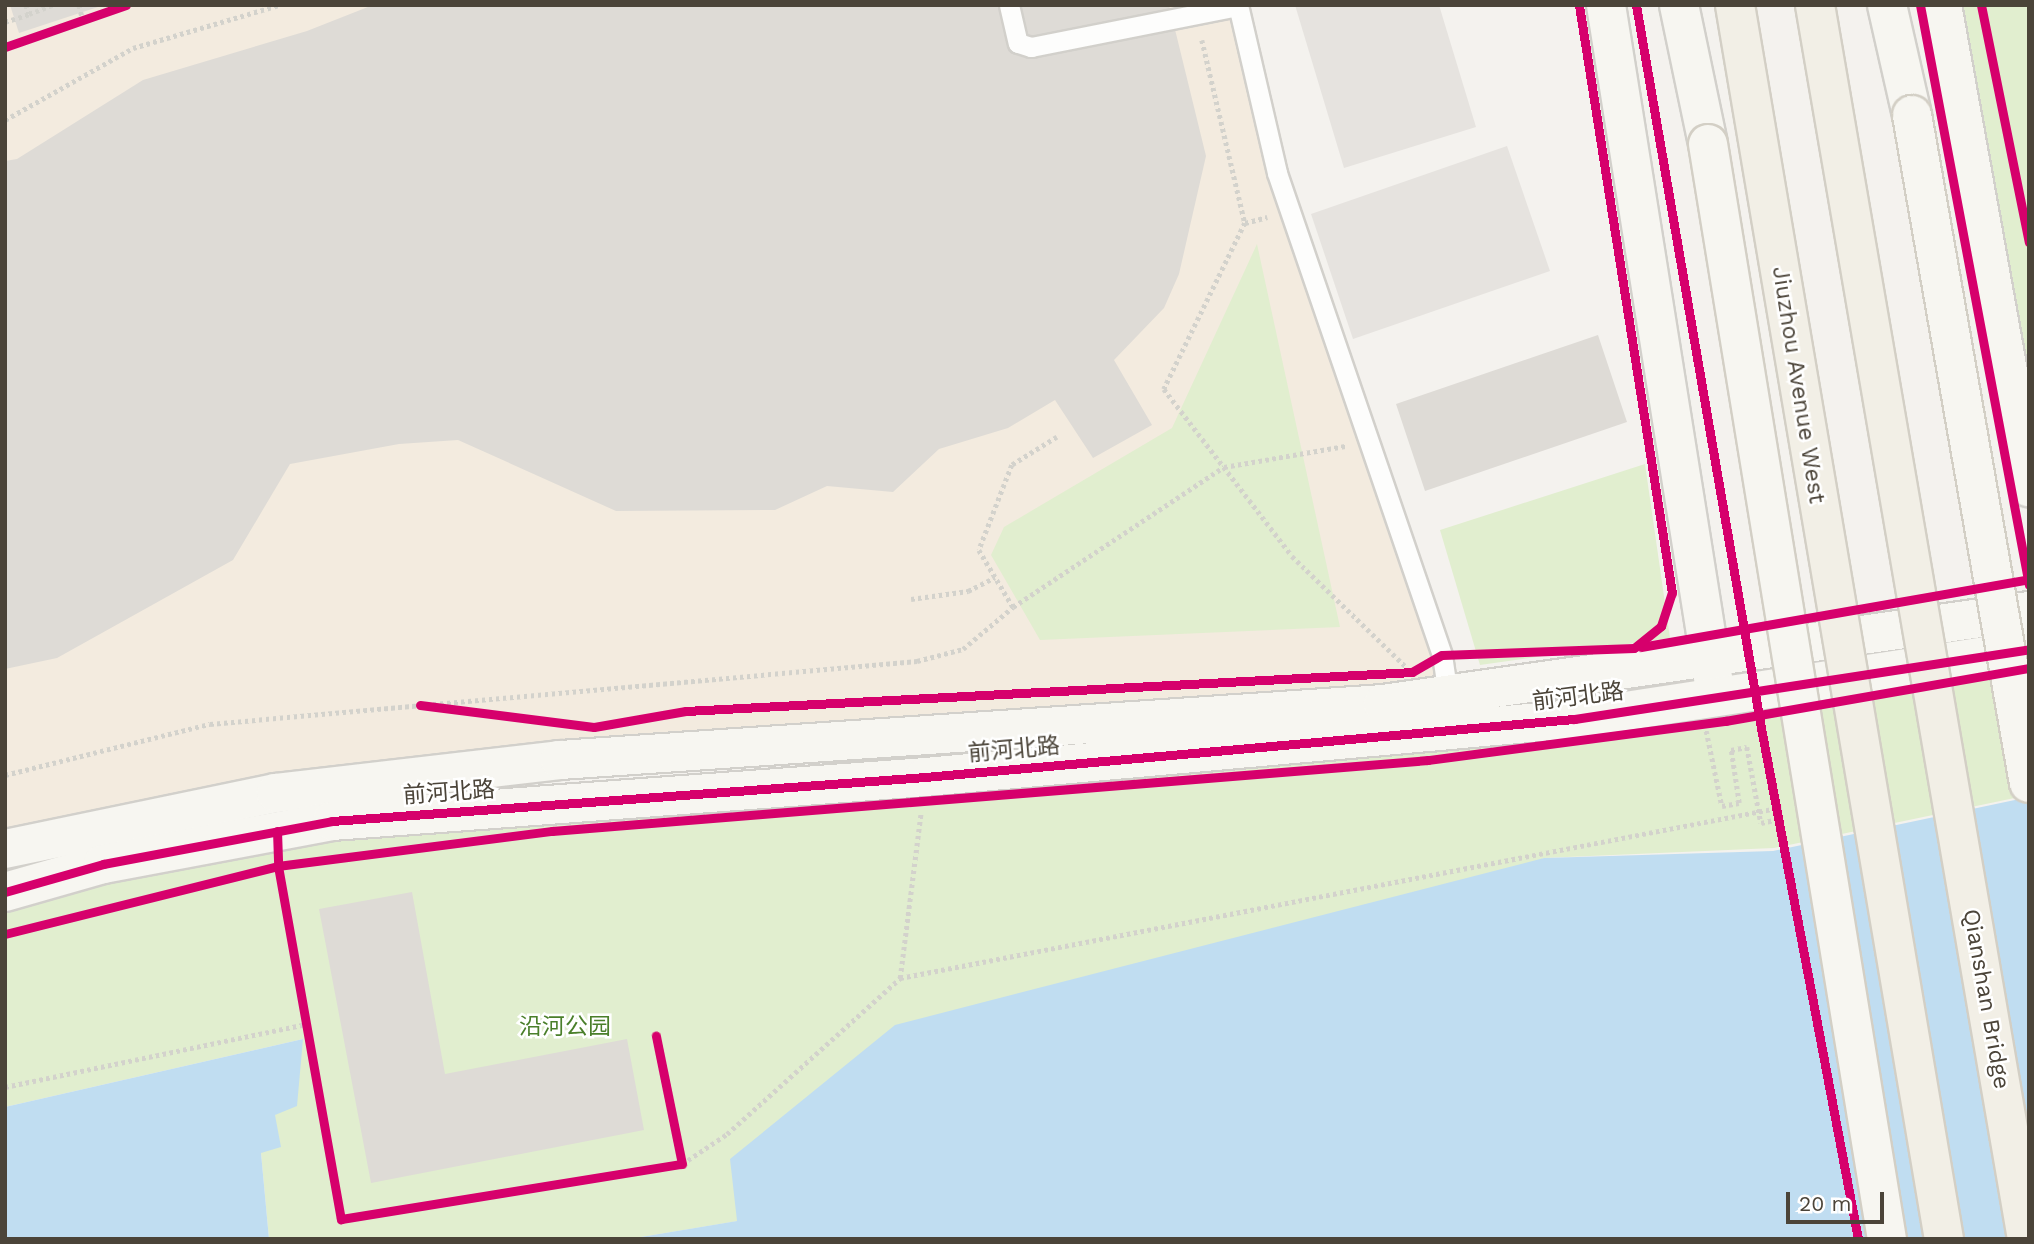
<!DOCTYPE html>
<html>
<head>
<meta charset="utf-8">
<style>
  body { margin:0 }
  #map { position:relative; width:2034px; height:1244px; overflow:hidden; background:#f4f2ee; font-family:"Work Sans","Noto Sans SC",sans-serif }
  div>[style] { position:absolute }
  .commercial>* { inset:0; background:#f3ebdf }
  .green>* { inset:0; background:#e1eecf }
  .parking>* { inset:0; background:#e6e3df }
  .water>* { inset:0; background:#c0ddf1 }
  .building>* { inset:0; background:#dedbd6 }
  .path>* { height:4.5px; margin-top:-2.25px; transform-origin:0; background:repeating-linear-gradient(90deg,#d3d2cc 0 3.5px,transparent 0 7px) }
  .roads { filter:drop-shadow(2px 0 #d2d0cb) drop-shadow(-2px 0 #d2d0cb) drop-shadow(0 2px #d2d0cb) drop-shadow(0 -2px #d2d0cb) }
  .service>* { height:19px; margin:-9.5px; padding:0 9.5px; transform-origin:9.5px; border-radius:9.5px; background:#fdfdfc }
  .secondary>* { height:38px; margin:-19px; padding:0 19px; transform-origin:19px; border-radius:19px; background:#f7f6f1 }
  .path-bridge>* { height:4.5px; margin-top:-2.25px; transform-origin:0; background:repeating-linear-gradient(90deg,#d3d2cc 0 3.5px,transparent 0 7px) }
  .bridges { filter:drop-shadow(2px 0 #d3cfc5) drop-shadow(-2px 0 #d3cfc5) drop-shadow(0 2px #d3cfc5) drop-shadow(0 -2px #d3cfc5) }
  .secondary-bridge>* { height:38px; margin:-19px; padding:0 19px; transform-origin:19px; border-radius:19px; background:#f7f6f1 }
  .primary-bridge>* { height:38px; margin:-19px; padding:0 19px; transform-origin:19px; border-radius:19px; background:#f2efe6 }
  .cycleway>* { height:9px; margin:-4.5px; padding:0 4.5px; transform-origin:4.5px; border-radius:4.5px; background:#d6006c }
  span { translate:-50% -50%; white-space:nowrap; text-align:center; line-height:1.15; -webkit-text-stroke:5px #fff; paint-order:stroke }
  .street-label { font-size:23px; color:#4b4439 }
  .park-label { font-size:23px; color:#4a7f2a }
  .frame { position:absolute; inset:0; border:7px solid #4b4439; pointer-events:none }
  .scale { position:absolute; left:1786px; top:1192px; width:98px; height:32px; box-sizing:border-box; border:4px solid #4b4439; border-top:0; padding-left:9px; font-size:21px; line-height:24px; white-space:nowrap; color:#4b4439; -webkit-text-stroke:5px #fff; paint-order:stroke }
</style>
</head>
<body>
<div id="map">
  <div class="commercial">
    <div style="clip-path:polygon(5px 5px,1237px 5px,1363px 442px,1432px 662px,1448px 695px,276px 792px,5px 852px)"></div>
  </div>
  <div class="green">
    <div style="clip-path:polygon(1946px 5px,2029px 5px,2029px 475px)"></div>
    <div style="clip-path:polygon(1257px 244px,1340px 627px,1040px 640px,991px 555px,1004px 527px,1172px 428px)"></div>
    <div style="clip-path:polygon(1645px 464px,1670px 638px,1480px 665px,1440px 530px)"></div>
    <div style="clip-path:polygon(2029px 612px,2029px 795px,1774px 848px,1544px 858px,738px 1221px,629px 1239px,269px 1239px,261px 1153px,303px 1039px,5px 1107px,5px 898px,198px 847px,1461px 743px)"></div>
  </div>
  <div class="parking">
    <div style="clip-path:polygon(1295px 5px,1439px 5px,1476px 127px,1344px 168px)"></div>
    <div style="clip-path:polygon(1507px 146px,1550px 271px,1353px 339px,1311px 214px)"></div>
  </div>
  <div class="water">
    <div style="clip-path:polygon(2029px 797px,2029px 1239px,629px 1239px,737px 1221px,730px 1159px,895px 1025px,1544px 858px,1773px 851px)"></div>
    <div style="clip-path:polygon(303px 1039px,297px 1106px,275px 1115px,281px 1147px,261px 1153px,269px 1239px,5px 1239px,5px 1107px)"></div>
  </div>
  <div class="building">
    <div style="clip-path:polygon(10px 5px,101px 5px,101px 6px,19px 33px)"></div>
    <div style="clip-path:polygon(373px 5px,1169px 5px,1206px 156px,1179px 274px,1164px 308px,1114px 360px,1152px 425px,1093px 458px,1055px 400px,1008px 428px,939px 449px,893px 492px,827px 486px,775px 510px,616px 511px,458px 440px,399px 444px,290px 464px,233px 560px,57px 658px,5px 669px,5px 161px,17px 159px,143px 80px,307px 31px)"></div>
    <div style="clip-path:polygon(1598px 335px,1627px 422px,1425px 491px,1396px 404px)"></div>
    <div style="clip-path:polygon(412px 892px,445px 1074px,627px 1039px,644px 1130px,371px 1183px,319px 909px)"></div>
  </div>
  <div class="path">
    <div style="left:26px;top:5px;width:9px;rotate:72deg"></div>
    <div style="left:29px;top:14px;width:25px;rotate:-21deg"></div>
    <div style="left:79px;top:5px;width:16px;rotate:75deg"></div>
    <div style="left:5px;top:22px;width:25px;rotate:-18deg"></div>
    <div style="left:1202px;top:40px;width:188px;rotate:76.8deg"></div>
    <div style="left:1245px;top:223px;width:185px;rotate:116deg"></div>
    <div style="left:1164px;top:389px;width:210px;rotate:52.5deg"></div>
    <div style="left:1292px;top:556px;width:158px;rotate:44.2deg"></div>
    <div style="left:5px;top:120px;width:147px;rotate:-29.4deg"></div>
    <div style="left:133px;top:48px;width:152px;rotate:-16.4deg"></div>
    <div style="left:1245px;top:223px;width:23px;rotate:-15deg"></div>
    <div style="left:1057px;top:437px;width:53px;rotate:148.1deg"></div>
    <div style="left:1012px;top:465px;width:91px;rotate:111.2deg"></div>
    <div style="left:979px;top:550px;width:66px;rotate:59.2deg"></div>
    <div style="left:1013px;top:607px;width:253px;rotate:-33.6deg"></div>
    <div style="left:1224px;top:467px;width:123px;rotate:-9.8deg"></div>
    <div style="left:911px;top:599px;width:58px;rotate:-8deg"></div>
    <div style="left:968px;top:591px;width:30px;rotate:-27deg"></div>
    <div style="left:5px;top:775px;width:211px;rotate:-14deg"></div>
    <div style="left:210px;top:724px;width:710px;rotate:-5.09deg"></div>
    <div style="left:917px;top:661px;width:48px;rotate:-14.6deg"></div>
    <div style="left:963px;top:649px;width:65px;rotate:-40deg"></div>
    <div style="left:900px;top:978px;width:167px;rotate:-82.8deg"></div>
    <div style="left:5px;top:1087px;width:308px;rotate:-11.8deg"></div>
    <div style="left:682px;top:1164px;width:54px;rotate:-33.7deg"></div>
    <div style="left:727px;top:1134px;width:233px;rotate:-42deg"></div>
    <div style="left:900px;top:978px;width:898px;rotate:-10.97deg"></div>
  </div>
  <div class="roads">
    <div class="service">
      <div style="left:1009px;top:5px;width:39px;rotate:77deg"></div>
      <div style="left:1018px;top:43px;width:14px;rotate:17deg"></div>
      <div style="left:1031px;top:47px;width:211px;rotate:-11.2deg"></div>
      <div style="left:1238px;top:5px;width:172px;rotate:76.9deg"></div>
      <div style="left:1277px;top:173px;width:509px;rotate:71.1deg"></div>
      <div style="left:1442px;top:655px;width:40px;rotate:81.5deg"></div>
    </div>
    <div class="secondary">
      <div style="left:1606px;top:5px;width:688px;rotate:80.96deg"></div>
      <div style="left:1679px;top:5px;width:142px;rotate:78.2deg"></div>
      <div style="left:1887px;top:5px;width:113px;rotate:77.2deg"></div>
      <div style="left:1942px;top:5px;width:490px;rotate:79.8deg"></div>
      <div style="left:5px;top:849px;width:277px;rotate:-11.7deg"></div>
      <div style="left:276px;top:793px;width:286px;rotate:-6.6deg"></div>
      <div style="left:560px;top:760px;width:825px;rotate:-3.89deg"></div>
      <div style="left:1383px;top:704px;width:653px;rotate:-8.19deg"></div>
      <div style="left:5px;top:892px;width:102px;rotate:-15.9deg"></div>
      <div style="left:103px;top:864px;width:233px;rotate:-10.6deg"></div>
      <div style="left:332px;top:821px;width:595px;rotate:-4.24deg"></div>
      <div style="left:925px;top:777px;width:652px;rotate:-5.11deg"></div>
      <div style="left:1574px;top:719px;width:460px;rotate:-8.7deg"></div>
    </div>
  </div>
  <div class="path-bridge">
    <div style="left:1705px;top:724px;width:84px;rotate:78.3deg"></div>
    <div style="left:1722px;top:806px;width:17px;rotate:-10deg"></div>
    <div style="left:1739px;top:803px;width:54px;rotate:-98.6deg"></div>
    <div style="left:1731px;top:750px;width:16px;rotate:-11deg"></div>
    <div style="left:1747px;top:747px;width:77px;rotate:79.6deg"></div>
    <div style="left:1761px;top:823px;width:18px;rotate:-13deg"></div>
  </div>
  <div class="bridges">
    <div class="secondary-bridge">
      <div style="left:1912px;top:115px;width:678px;rotate:80.07deg"></div>
      <div style="left:1708px;top:144px;width:1110px;rotate:80.72deg"></div>
    </div>
    <div class="primary-bridge">
      <div style="left:1735px;top:5px;width:1252px;rotate:80.39deg"></div>
      <div style="left:1815px;top:5px;width:1252px;rotate:80.25deg"></div>
    </div>
  </div>
  <div class="cycleway">
    <div style="left:1636px;top:5px;width:734px;rotate:80.19deg"></div>
    <div style="left:1761px;top:728px;width:520px;rotate:79.25deg"></div>
    <div style="left:1920px;top:5px;width:590px;rotate:79.36deg"></div>
    <div style="left:1981px;top:5px;width:242px;rotate:78.6deg"></div>
    <div style="left:5px;top:47px;width:128px;rotate:-19.1deg"></div>
    <div style="left:1641px;top:647px;width:394px;rotate:-9.9deg"></div>
    <div style="left:420px;top:705px;width:175px;rotate:7.2deg"></div>
    <div style="left:594px;top:727px;width:93px;rotate:-9.9deg"></div>
    <div style="left:686px;top:711px;width:727px;rotate:-3.07deg"></div>
    <div style="left:1412px;top:672px;width:34px;rotate:-30deg"></div>
    <div style="left:1442px;top:655px;width:192px;rotate:-2.1deg"></div>
    <div style="left:1634px;top:648px;width:35px;rotate:-39deg"></div>
    <div style="left:1661px;top:626px;width:35px;rotate:-72deg"></div>
    <div style="left:1672px;top:593px;width:595px;rotate:-98.99deg"></div>
    <div style="left:277px;top:831px;width:35px;rotate:88deg"></div>
    <div style="left:278px;top:866px;width:359px;rotate:79.9deg"></div>
    <div style="left:341px;top:1219px;width:345px;rotate:-9.2deg"></div>
    <div style="left:682px;top:1164px;width:131px;rotate:-101.5deg"></div>
    <div style="left:5px;top:892px;width:102px;rotate:-15.9deg"></div>
    <div style="left:103px;top:864px;width:233px;rotate:-10.6deg"></div>
    <div style="left:332px;top:821px;width:595px;rotate:-4.24deg"></div>
    <div style="left:925px;top:777px;width:652px;rotate:-5.11deg"></div>
    <div style="left:1574px;top:719px;width:460px;rotate:-8.7deg"></div>
    <div style="left:5px;top:934px;width:281px;rotate:-14deg"></div>
    <div style="left:278px;top:866px;width:276px;rotate:-7.3deg"></div>
    <div style="left:552px;top:831px;width:879px;rotate:-4.63deg"></div>
    <div style="left:1428px;top:760px;width:300px;rotate:-7.5deg"></div>
    <div style="left:1725px;top:721px;width:309px;rotate:-9.9deg"></div>
  </div>
  <div class="street-label">
    <span style="left:1798px;top:385px;rotate:81deg">Jiuzhou Avenue West</span>
    <span style="left:1578px;top:697px;rotate:-7deg">前河北路</span>
    <span style="left:1014px;top:750px;rotate:-5deg">前河北路</span>
    <span style="left:449px;top:793px;rotate:-4deg">前河北路</span>
    <span style="left:1986px;top:999px;rotate:80deg">Qianshan Bridge</span>
  </div>
  <div class="park-label">
    <span style="left:565px;top:1027px">沿河公园</span>
  </div>
  <div class="frame"></div>
  <div class="scale">20 m</div>
</div>
</body>
</html>
